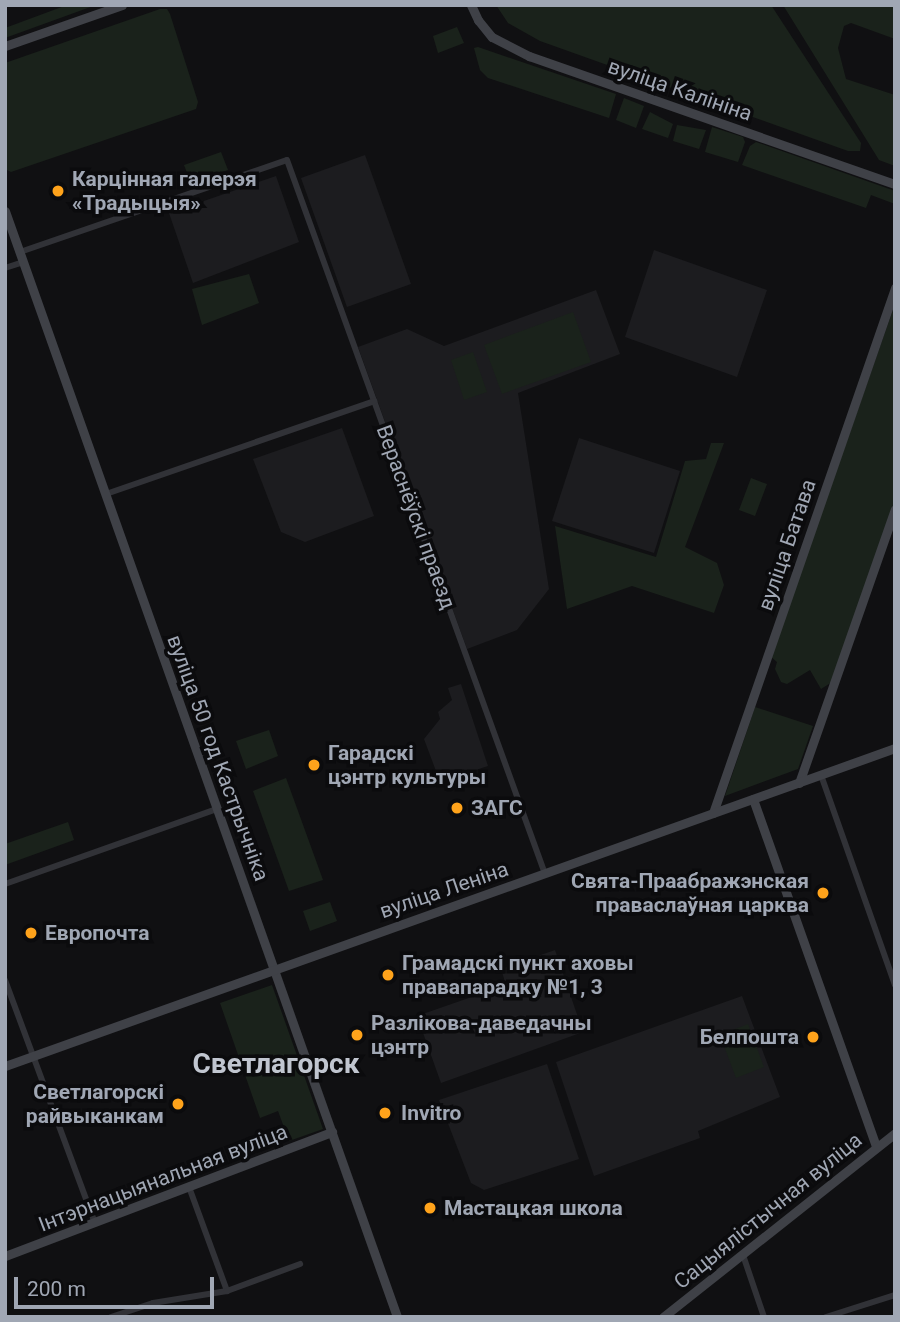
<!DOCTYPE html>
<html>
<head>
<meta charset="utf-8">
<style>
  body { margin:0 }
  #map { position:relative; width:900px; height:1322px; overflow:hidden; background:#101012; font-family:Roboto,sans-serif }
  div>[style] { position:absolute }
  .built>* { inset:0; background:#1c1c1f }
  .green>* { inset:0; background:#1a221b }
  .street>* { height:6px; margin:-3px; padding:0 3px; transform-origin:3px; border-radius:3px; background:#313237 }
  .secondary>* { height:9px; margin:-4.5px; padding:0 4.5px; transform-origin:4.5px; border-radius:4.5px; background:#3f4147 }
  .dots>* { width:19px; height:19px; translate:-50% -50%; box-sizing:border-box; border:4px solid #0b0b0d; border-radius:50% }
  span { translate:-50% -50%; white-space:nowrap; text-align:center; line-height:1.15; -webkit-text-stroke:7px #0b0b0d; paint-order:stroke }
  .street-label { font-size:21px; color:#a0a7b4 }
  .poi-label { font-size:21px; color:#a0a7b4; font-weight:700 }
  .left { translate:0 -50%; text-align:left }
  .right { translate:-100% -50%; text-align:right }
  .district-label { font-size:28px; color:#c1c6d0; font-weight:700 }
  .frame { position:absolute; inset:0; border:7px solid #a0a7b4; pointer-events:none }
  .scale { position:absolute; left:14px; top:1277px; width:200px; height:32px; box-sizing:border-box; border:4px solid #a0a7b4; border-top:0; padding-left:9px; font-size:21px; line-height:24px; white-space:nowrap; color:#a0a7b4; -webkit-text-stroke:5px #0b0b0d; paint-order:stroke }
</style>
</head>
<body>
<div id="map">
  <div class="built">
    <div style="clip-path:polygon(365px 155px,411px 284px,347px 307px,301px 178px)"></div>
    <div style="clip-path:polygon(276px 176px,299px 242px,193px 283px,169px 213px)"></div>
    <div style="clip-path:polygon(654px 250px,767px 290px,737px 377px,625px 337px)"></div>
    <div style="clip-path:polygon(596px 290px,620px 354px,518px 393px,549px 589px,517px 630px,467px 649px,358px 347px,407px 329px,444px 346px)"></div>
    <div style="clip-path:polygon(342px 428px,374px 516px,305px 542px,281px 532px,253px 459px)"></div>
    <div style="clip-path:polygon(579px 438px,680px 471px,654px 553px,552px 521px)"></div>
    <div style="clip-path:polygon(461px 684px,488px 766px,454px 777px,436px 771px,424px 739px,440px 719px,438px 712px,452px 700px,448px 688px)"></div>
    <div style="clip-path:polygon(555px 950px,583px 1032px,441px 1083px,417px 1016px,506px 985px,501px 969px)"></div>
    <div style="clip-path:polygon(742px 996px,780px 1097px,698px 1131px,700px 1138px,594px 1176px,556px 1062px)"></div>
    <div style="clip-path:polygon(547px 1064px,579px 1159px,484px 1190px,471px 1183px,439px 1100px)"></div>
  </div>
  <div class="green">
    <div style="clip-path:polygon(67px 5px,96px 5px,5px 38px,5px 28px)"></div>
    <div style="clip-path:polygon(496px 5px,771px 5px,861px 143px,860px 151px,848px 151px,540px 41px,508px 23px)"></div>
    <div style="clip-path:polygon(783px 5px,895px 5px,895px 39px,851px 23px,844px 26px,838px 48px,846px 79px,895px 95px,895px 166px,879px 160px)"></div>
    <div style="clip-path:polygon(160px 9px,167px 9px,170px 14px,198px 102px,196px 109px,11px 172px,7px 170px,5px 63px)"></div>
    <div style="clip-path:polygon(457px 27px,464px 43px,438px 53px,433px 36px)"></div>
    <div style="clip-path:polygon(478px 47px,616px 94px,609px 118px,488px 78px,480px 70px,474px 48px)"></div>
    <div style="clip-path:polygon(624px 98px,644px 106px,636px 128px,616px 120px)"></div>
    <div style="clip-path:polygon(650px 112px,673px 124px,668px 138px,642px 129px)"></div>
    <div style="clip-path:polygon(677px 125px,706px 130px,699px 149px,673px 141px)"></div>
    <div style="clip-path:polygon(712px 127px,743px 137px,745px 142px,738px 162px,705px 152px)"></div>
    <div style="clip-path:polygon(756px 142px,895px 191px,895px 204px,871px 195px,866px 208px,742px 165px,750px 146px)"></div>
    <div style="clip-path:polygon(221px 152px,228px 170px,191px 183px,184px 165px)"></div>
    <div style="clip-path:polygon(249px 274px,259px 303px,202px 325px,192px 289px)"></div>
    <div style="clip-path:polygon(895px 304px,895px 501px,832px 682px,821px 689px,810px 670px,787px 684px,781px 682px,775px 669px,777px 662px,771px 657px)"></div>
    <div style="clip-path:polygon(573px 312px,591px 362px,502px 394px,484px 345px)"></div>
    <div style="clip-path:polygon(473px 352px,487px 392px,464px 400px,451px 360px)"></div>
    <div style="clip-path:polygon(711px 443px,724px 443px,685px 547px,717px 563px,724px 585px,714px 613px,632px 586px,567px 609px,555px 526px,656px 557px,685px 461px,706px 459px)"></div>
    <div style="clip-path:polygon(751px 478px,767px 484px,755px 516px,739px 510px)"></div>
    <div style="clip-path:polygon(755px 707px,813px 726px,798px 769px,725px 796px)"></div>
    <div style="clip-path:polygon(269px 730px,278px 756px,246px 769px,236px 741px)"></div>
    <div style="clip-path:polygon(286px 778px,323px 880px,289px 891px,253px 791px)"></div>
    <div style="clip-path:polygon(68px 822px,74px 840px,5px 865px,5px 844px)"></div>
    <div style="clip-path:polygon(330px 902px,337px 921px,310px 931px,303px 911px)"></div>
    <div style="clip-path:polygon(272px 985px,323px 1129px,289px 1141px,278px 1111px,260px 1118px,220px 1003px)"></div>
    <div style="clip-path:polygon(748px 1024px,764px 1067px,736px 1078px,720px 1035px)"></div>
  </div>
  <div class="street">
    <div style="left:20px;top:252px;width:282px;rotate:-19deg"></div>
    <div style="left:287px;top:160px;width:759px;rotate:70.13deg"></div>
    <div style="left:5px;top:268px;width:19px;rotate:-18deg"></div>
    <div style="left:106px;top:494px;width:284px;rotate:-19.1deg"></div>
    <div style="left:821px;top:775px;width:223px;rotate:70.6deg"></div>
    <div style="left:5px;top:884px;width:225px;rotate:-19.5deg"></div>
    <div style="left:5px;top:980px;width:259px;rotate:69.7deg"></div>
    <div style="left:189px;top:1187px;width:111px;rotate:69.9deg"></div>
    <div style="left:743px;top:1255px;width:65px;rotate:71.3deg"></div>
    <div style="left:111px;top:1317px;width:44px;rotate:-18.4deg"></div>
    <div style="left:153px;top:1303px;width:75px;rotate:-9.2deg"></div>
    <div style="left:227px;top:1291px;width:78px;rotate:-20.3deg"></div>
    <div style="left:826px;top:1317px;width:72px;rotate:-17.7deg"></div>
  </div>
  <div class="secondary">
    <div style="left:471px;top:5px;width:17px;rotate:65deg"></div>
    <div style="left:478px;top:20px;width:22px;rotate:51deg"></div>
    <div style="left:492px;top:37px;width:42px;rotate:27.2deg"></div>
    <div style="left:529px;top:56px;width:388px;rotate:19.3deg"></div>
    <div style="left:5px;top:46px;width:124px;rotate:-19.3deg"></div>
    <div style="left:5px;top:211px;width:1173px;rotate:70.48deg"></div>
    <div style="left:799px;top:783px;width:290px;rotate:-70.7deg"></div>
    <div style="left:753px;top:799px;width:369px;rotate:70.5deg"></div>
    <div style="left:713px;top:813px;width:556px;rotate:-70.88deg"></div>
    <div style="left:5px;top:1066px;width:945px;rotate:-19.66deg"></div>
    <div style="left:5px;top:1256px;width:350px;rotate:-20.8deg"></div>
    <div style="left:663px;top:1317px;width:296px;rotate:-38.4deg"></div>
  </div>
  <div class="dots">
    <div style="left:58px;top:191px;background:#ffa31b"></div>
    <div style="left:314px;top:765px;background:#ffa31b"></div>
    <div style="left:457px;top:808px;background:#ffa31b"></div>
    <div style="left:823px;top:893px;background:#ffa31b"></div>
    <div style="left:31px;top:933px;background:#ffa31b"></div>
    <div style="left:388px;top:975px;background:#ffa31b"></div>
    <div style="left:357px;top:1035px;background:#ffa31b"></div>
    <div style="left:813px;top:1037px;background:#ffa31b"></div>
    <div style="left:178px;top:1104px;background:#ffa31b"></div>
    <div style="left:385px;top:1113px;background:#ffa31b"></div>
    <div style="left:430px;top:1208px;background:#ffa31b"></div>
  </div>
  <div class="street-label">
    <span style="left:680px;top:90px;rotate:19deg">вуліца Калініна</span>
    <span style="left:416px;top:517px;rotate:70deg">Вераснёўскі праезд</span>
    <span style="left:787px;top:545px;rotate:-71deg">вуліца Батава</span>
    <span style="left:218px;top:758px;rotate:70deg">вуліца 50 год Кастрычніка</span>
    <span style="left:444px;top:890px;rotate:-19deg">вуліца Леніна</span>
    <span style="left:163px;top:1178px;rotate:-21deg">Інтэрнацыянальная вуліца</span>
    <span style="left:768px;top:1211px;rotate:-39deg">Сацыялістычная вуліца</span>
  </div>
  <div class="poi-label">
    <span class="left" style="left:72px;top:191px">Карцінная галерэя<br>«Традыцыя»</span>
    <span class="left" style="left:328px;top:765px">Гарадскі<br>цэнтр культуры</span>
    <span class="left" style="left:471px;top:808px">ЗАГС</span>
    <span class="right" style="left:809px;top:893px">Свята-Праабражэнская<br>праваслаўная царква</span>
    <span class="left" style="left:45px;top:933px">Европочта</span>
    <span class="left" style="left:402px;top:975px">Грамадскі пункт аховы<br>правапарадку №1, 3</span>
    <span class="left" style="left:371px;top:1035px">Разлікова-даведачны<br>цэнтр</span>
    <span class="right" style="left:799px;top:1037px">Белпошта</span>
    <span class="right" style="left:164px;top:1104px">Светлагорскі<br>райвыканкам</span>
    <span class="left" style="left:401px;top:1113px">Invitro</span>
    <span class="left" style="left:444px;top:1208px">Мастацкая школа</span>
  </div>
  <div class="district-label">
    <span style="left:276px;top:1064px">Светлагорск</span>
  </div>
  <div class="frame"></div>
  <div class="scale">200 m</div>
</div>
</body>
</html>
